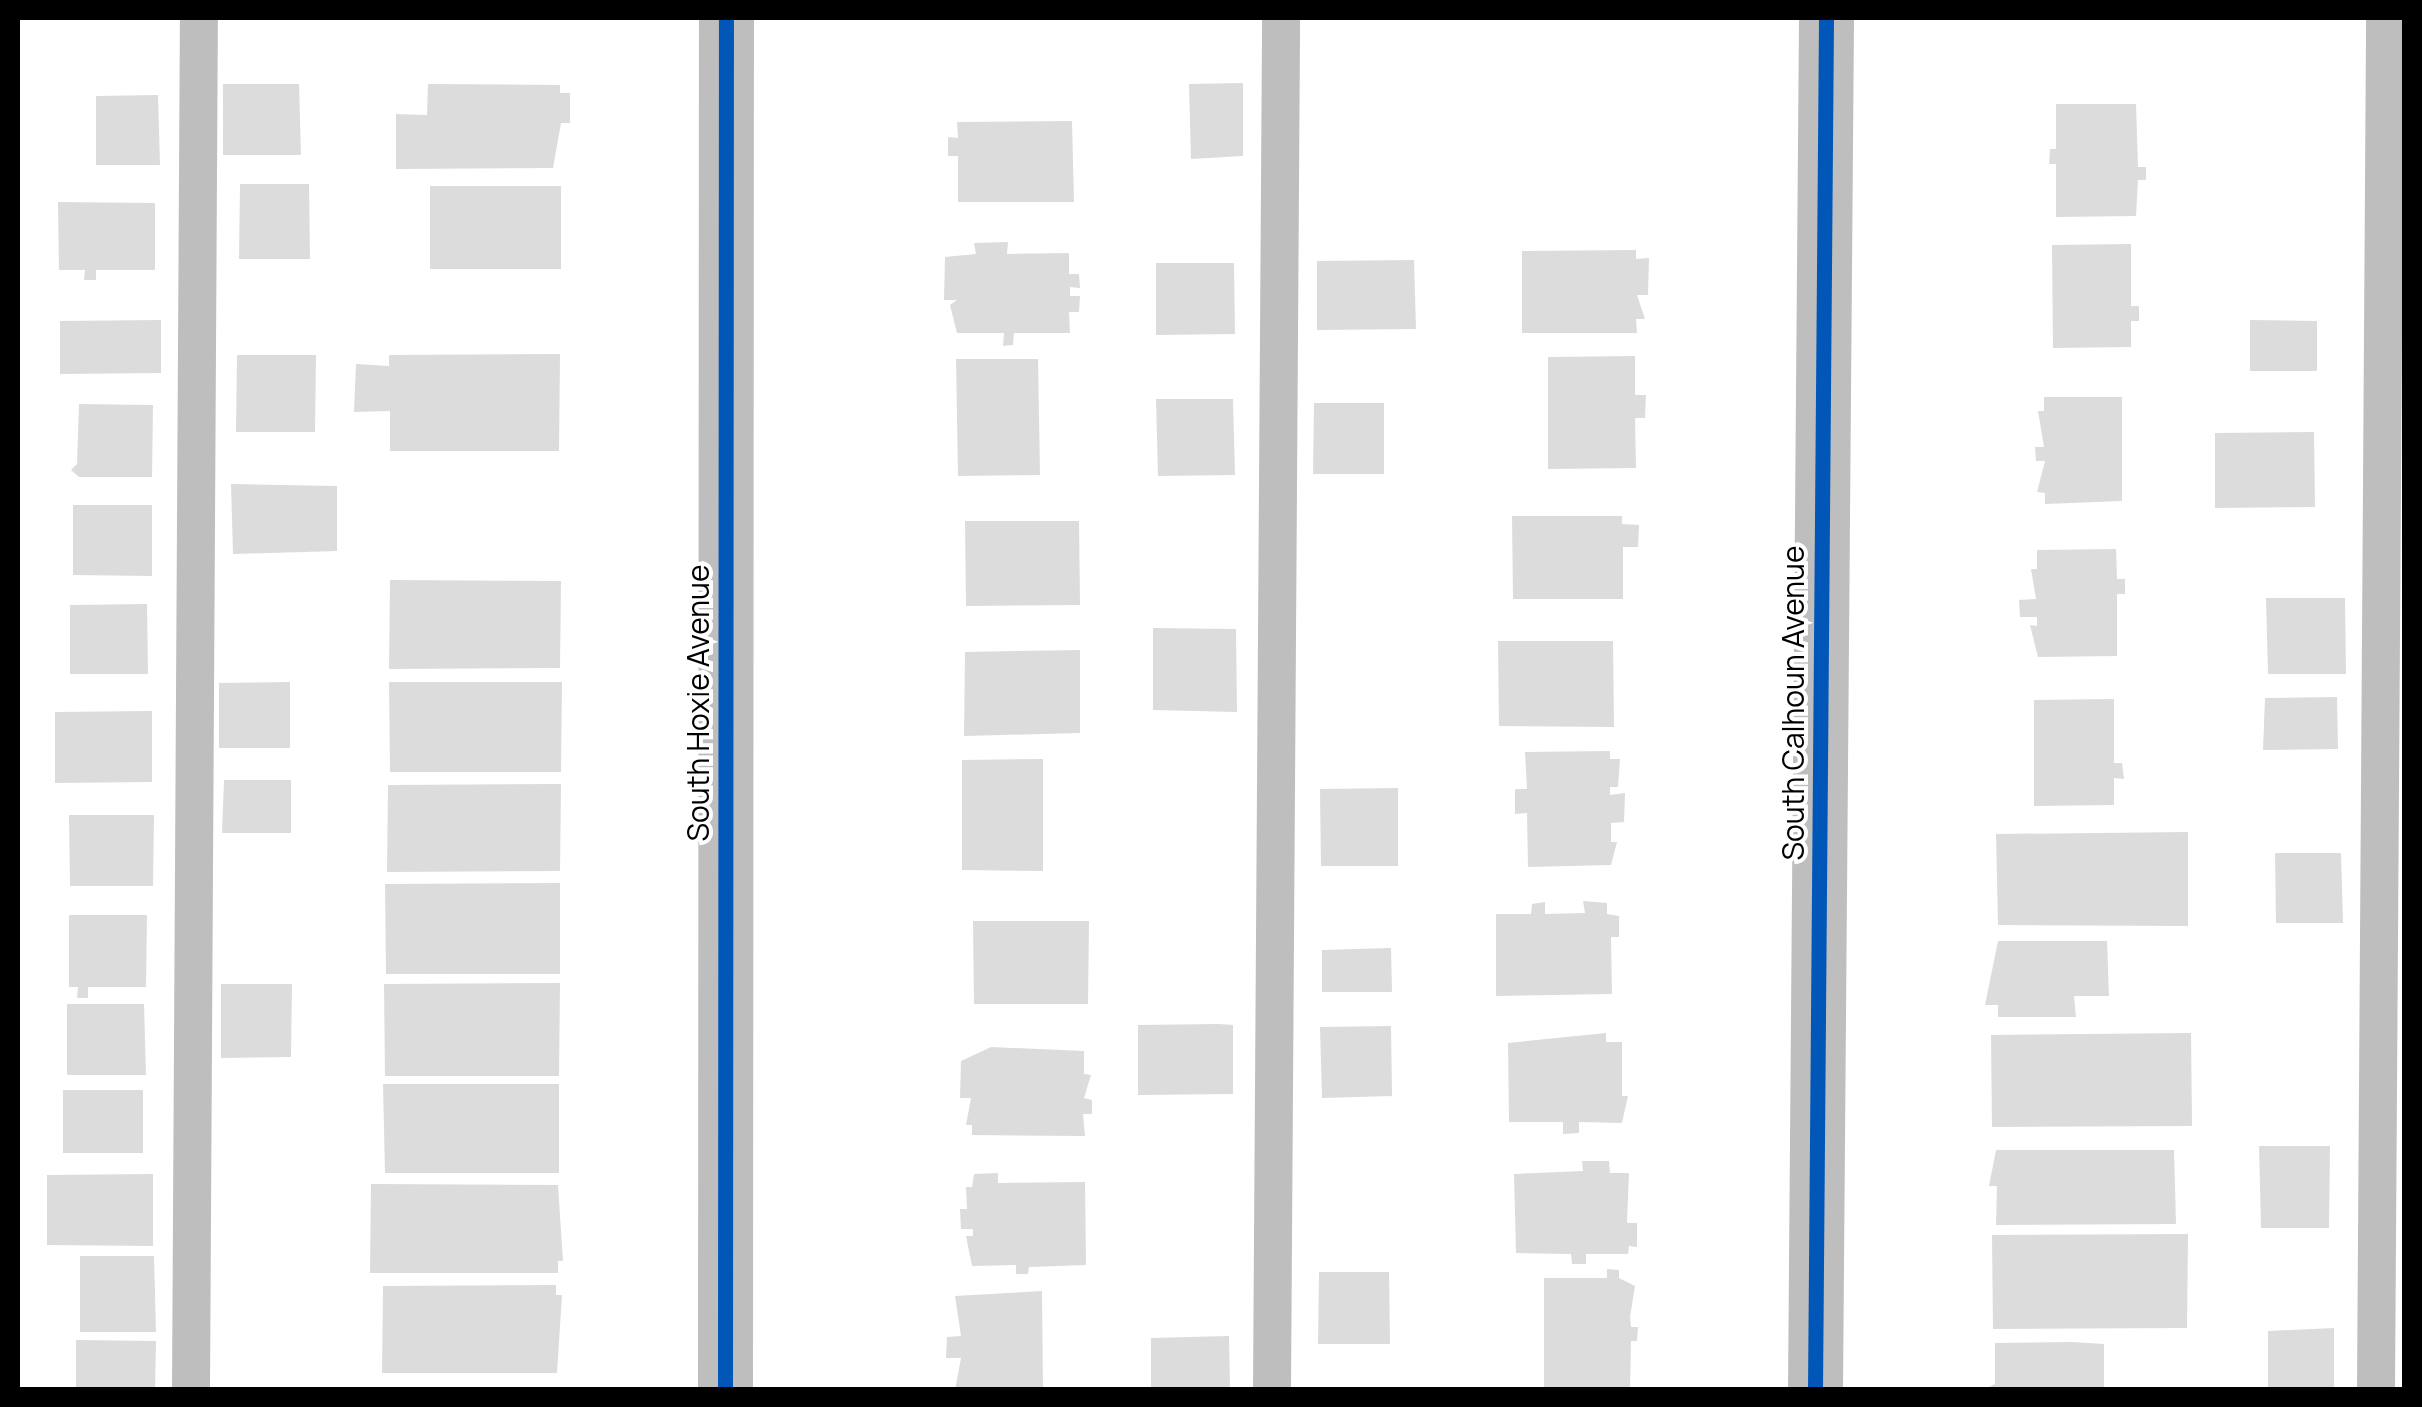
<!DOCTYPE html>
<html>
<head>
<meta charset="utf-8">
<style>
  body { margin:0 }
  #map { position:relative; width:2422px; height:1407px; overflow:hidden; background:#fff; font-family:Manrope,sans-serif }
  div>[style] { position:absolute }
  .building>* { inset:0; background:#dcdcdc }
  .lane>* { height:38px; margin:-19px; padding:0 19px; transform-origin:19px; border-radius:19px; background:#bebebe }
  .street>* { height:55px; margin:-27.5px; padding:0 27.5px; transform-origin:27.5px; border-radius:27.5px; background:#bebebe }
  .cycleway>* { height:15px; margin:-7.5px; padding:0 7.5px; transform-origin:7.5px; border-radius:7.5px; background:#0057b8 }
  span { translate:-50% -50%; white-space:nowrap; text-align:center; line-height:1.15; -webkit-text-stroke:8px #fff; paint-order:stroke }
  .street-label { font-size:30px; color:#000 }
  .frame { position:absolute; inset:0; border:20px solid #000; pointer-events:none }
</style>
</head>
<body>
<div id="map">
  <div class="building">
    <div style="clip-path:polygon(1243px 83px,1243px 156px,1191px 159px,1189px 84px)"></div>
    <div style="clip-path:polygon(223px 84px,299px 84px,301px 155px,223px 155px)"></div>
    <div style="clip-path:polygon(428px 84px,560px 85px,560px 93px,570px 93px,570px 123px,561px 123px,553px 168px,396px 169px,396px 114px,427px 115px)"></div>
    <div style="clip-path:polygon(158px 95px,160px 165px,96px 165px,96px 96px)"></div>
    <div style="clip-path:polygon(2056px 104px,2136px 104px,2138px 167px,2146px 167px,2146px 180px,2138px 180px,2136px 216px,2056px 217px,2056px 164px,2049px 164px,2050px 149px,2056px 149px)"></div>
    <div style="clip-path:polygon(1072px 121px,1074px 202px,958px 202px,958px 156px,948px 156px,948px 137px,958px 138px,957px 122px)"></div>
    <div style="clip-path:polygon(240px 184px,309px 184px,310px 259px,239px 259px)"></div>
    <div style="clip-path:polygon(430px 186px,561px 186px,561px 269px,430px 269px)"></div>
    <div style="clip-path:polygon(58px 202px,155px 203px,155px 270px,96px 270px,96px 280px,84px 280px,85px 270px,59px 270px)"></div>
    <div style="clip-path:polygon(1008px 242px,1007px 254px,1069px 253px,1069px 274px,1079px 274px,1080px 288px,1070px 287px,1070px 296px,1080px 296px,1079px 312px,1069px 312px,1070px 333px,1014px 333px,1013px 345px,1003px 346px,1004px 333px,957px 333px,950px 305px,957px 300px,944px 300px,945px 257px,976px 254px,974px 243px)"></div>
    <div style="clip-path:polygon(2131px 244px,2131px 306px,2139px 306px,2139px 321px,2131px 321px,2131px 347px,2053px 348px,2052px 245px)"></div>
    <div style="clip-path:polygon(1636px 250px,1636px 259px,1649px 258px,1648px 295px,1637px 295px,1645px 319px,1636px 319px,1637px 333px,1522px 333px,1522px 251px)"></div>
    <div style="clip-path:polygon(1414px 260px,1416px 329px,1317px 330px,1317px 261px)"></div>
    <div style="clip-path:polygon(1156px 263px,1234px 263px,1235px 334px,1156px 335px)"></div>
    <div style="clip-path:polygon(161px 320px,161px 373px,60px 374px,60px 321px)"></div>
    <div style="clip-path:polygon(2250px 320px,2317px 321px,2317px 371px,2250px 371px)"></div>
    <div style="clip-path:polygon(560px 354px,559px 451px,390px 451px,390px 411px,354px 412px,356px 364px,389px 366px,389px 355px)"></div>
    <div style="clip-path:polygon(237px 355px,316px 355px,315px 432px,236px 432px)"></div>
    <div style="clip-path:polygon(1635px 356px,1635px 395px,1646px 395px,1645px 418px,1635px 418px,1636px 468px,1548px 469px,1548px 357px)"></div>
    <div style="clip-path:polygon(956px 359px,1038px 359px,1040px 475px,958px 476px)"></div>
    <div style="clip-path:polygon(2044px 397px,2122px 397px,2122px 501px,2045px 504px,2045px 493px,2037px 492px,2045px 461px,2036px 461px,2035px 447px,2044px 447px,2038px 411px,2044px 411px)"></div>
    <div style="clip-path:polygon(1156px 399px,1233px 399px,1235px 475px,1158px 476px)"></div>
    <div style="clip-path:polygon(1314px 403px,1384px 403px,1384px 474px,1313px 474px)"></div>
    <div style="clip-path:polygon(79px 404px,153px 405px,152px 477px,79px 477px,71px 470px,77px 464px)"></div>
    <div style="clip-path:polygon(2314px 432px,2315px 507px,2215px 508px,2215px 433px)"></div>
    <div style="clip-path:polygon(231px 484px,337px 486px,337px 551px,233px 554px)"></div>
    <div style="clip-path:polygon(73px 505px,152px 505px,152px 576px,73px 575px)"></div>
    <div style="clip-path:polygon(1512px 516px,1622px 516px,1622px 524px,1639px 525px,1638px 547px,1623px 547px,1623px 599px,1513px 599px)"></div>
    <div style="clip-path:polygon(965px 521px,1079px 521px,1080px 605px,966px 606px)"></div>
    <div style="clip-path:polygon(2116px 549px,2117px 579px,2125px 579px,2125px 594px,2117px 594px,2117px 656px,2038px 657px,2030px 625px,2037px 626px,2037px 617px,2020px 617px,2019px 600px,2036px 599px,2031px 569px,2037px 569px,2037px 550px)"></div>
    <div style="clip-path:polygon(390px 580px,561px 581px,560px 668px,389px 669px)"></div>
    <div style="clip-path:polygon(2266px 598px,2345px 598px,2346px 674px,2268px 674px)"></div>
    <div style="clip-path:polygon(147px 604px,148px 674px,70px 674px,70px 605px)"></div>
    <div style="clip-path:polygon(1153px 628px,1236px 629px,1237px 712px,1153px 710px)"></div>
    <div style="clip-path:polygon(1498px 641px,1613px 641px,1614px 727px,1499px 726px)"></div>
    <div style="clip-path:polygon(1080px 650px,1080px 733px,964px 736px,965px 652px)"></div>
    <div style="clip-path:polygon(290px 682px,290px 748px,219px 748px,219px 683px)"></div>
    <div style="clip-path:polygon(389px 682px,562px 682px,561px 772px,390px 772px)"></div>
    <div style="clip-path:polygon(2337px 697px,2338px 749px,2263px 750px,2265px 698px)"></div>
    <div style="clip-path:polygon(2114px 699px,2114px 763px,2122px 763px,2124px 779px,2114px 778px,2114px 805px,2034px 806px,2034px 700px)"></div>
    <div style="clip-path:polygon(152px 711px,152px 782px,55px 783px,55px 712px)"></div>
    <div style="clip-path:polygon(1610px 751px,1610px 759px,1620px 759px,1618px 787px,1610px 787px,1610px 795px,1625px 793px,1624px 822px,1611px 823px,1611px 842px,1617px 842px,1611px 865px,1528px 867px,1527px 813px,1515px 814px,1515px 789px,1527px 789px,1525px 752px)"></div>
    <div style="clip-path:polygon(1043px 759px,1043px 871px,962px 870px,962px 760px)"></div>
    <div style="clip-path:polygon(224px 780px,291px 780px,291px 833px,222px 833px)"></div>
    <div style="clip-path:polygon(561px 784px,560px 871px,387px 872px,388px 785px)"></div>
    <div style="clip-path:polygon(1398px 788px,1398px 866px,1321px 866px,1320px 789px)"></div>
    <div style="clip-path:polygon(69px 815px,154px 815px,153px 886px,70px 886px)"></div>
    <div style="clip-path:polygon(2188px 832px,2188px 926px,1998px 925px,1996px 834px)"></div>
    <div style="clip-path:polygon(2275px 853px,2341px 853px,2343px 923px,2276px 923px)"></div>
    <div style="clip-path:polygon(560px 883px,560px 974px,386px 974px,385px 884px)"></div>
    <div style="clip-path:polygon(1583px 901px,1607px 903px,1607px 914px,1619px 916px,1619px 937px,1611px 937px,1612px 994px,1496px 996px,1496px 914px,1531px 914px,1532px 904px,1545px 902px,1545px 914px,1585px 913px)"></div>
    <div style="clip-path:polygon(69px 915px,147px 915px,146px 987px,88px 987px,88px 998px,77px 998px,78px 987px,69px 987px)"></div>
    <div style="clip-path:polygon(973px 921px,1089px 921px,1088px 1004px,974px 1004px)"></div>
    <div style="clip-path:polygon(1998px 941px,2107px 941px,2109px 996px,2074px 996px,2076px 1017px,1998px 1017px,1998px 1005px,1985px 1005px)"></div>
    <div style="clip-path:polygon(1391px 948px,1392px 992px,1322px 992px,1322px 950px)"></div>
    <div style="clip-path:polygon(560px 983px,559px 1076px,385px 1076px,384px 984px)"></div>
    <div style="clip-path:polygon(221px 984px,292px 984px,291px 1057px,221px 1058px)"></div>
    <div style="clip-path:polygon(67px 1004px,144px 1004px,146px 1075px,67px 1075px)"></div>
    <div style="clip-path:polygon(1219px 1024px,1233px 1025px,1233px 1094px,1138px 1095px,1138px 1025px)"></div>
    <div style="clip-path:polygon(1391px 1026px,1392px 1096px,1322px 1098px,1320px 1027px)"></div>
    <div style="clip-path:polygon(1606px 1033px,1606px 1042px,1622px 1042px,1622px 1096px,1628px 1096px,1622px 1123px,1579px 1122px,1579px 1133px,1563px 1134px,1563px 1122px,1509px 1122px,1508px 1043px)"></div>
    <div style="clip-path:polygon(2191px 1033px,2192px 1126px,1992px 1127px,1991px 1035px)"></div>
    <div style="clip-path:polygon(991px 1047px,1084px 1051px,1084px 1074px,1091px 1075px,1084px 1098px,1092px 1100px,1092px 1114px,1083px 1114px,1085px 1136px,972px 1135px,972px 1125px,966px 1125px,971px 1098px,960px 1098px,961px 1061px)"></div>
    <div style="clip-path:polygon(383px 1084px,559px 1084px,559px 1173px,385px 1173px)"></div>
    <div style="clip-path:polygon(63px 1090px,143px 1090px,143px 1153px,63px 1153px)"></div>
    <div style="clip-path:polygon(2259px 1146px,2330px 1146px,2329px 1228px,2261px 1228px)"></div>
    <div style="clip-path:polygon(1996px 1150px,2174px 1150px,2176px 1224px,1996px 1225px,1997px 1186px,1989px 1186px)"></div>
    <div style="clip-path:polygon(1582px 1161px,1609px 1161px,1610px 1173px,1629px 1173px,1627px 1223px,1637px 1223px,1637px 1247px,1629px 1246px,1628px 1254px,1586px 1254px,1586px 1264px,1572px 1264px,1571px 1254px,1516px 1253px,1514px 1174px,1583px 1171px)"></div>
    <div style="clip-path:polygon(998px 1173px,998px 1183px,1085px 1182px,1086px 1265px,1029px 1267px,1028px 1274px,1016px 1274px,1016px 1265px,972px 1266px,966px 1236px,973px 1236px,973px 1229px,961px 1229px,960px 1209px,967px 1209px,966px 1187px,972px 1187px,974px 1174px)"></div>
    <div style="clip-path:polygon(153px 1174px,153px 1246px,47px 1245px,47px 1175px)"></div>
    <div style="clip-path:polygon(371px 1184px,558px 1185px,563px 1261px,558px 1261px,558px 1273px,370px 1273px)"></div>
    <div style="clip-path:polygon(2188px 1234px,2187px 1328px,1993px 1329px,1992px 1235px)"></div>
    <div style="clip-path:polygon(80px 1256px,154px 1256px,156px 1332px,80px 1332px)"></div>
    <div style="clip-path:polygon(1607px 1269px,1619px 1270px,1619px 1278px,1635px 1286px,1630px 1317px,1631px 1327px,1638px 1327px,1637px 1341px,1631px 1341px,1630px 1390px,1544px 1390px,1544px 1278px,1607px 1278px)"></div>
    <div style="clip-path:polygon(1319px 1272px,1389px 1272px,1390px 1344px,1318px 1344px)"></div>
    <div style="clip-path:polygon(556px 1285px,556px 1295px,562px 1295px,557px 1373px,382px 1373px,383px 1286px)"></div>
    <div style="clip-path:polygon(1042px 1291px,1043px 1390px,955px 1390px,961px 1358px,946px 1358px,947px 1337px,961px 1336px,955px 1296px)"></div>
    <div style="clip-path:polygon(2334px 1328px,2334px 1390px,2268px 1390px,2268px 1331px)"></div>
    <div style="clip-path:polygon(1229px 1336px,1230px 1390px,1151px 1390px,1151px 1338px)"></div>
    <div style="clip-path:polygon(76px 1340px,156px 1341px,155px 1390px,76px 1390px)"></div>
    <div style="clip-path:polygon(2072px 1342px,2104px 1344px,2104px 1390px,1983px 1390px,1995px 1384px,1995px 1343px)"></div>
  </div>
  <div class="lane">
    <div style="left:191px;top:1390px;width:1372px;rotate:-89.67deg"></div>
    <div style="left:1272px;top:1390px;width:1372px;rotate:-89.62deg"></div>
    <div style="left:2376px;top:1390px;width:1372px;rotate:-89.62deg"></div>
  </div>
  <div class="street">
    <div style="left:725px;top:1390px;width:1372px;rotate:-89.96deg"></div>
    <div style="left:1815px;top:1390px;width:1372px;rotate:-89.54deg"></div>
  </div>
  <div class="cycleway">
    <div style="left:725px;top:1390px;width:1372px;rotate:-89.96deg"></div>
    <div style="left:1815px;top:1390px;width:1372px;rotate:-89.54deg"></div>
  </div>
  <div class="street-label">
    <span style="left:698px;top:703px;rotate:-90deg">South Hoxie Avenue</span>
    <span style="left:1793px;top:703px;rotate:-90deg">South Calhoun Avenue</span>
  </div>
  <div class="frame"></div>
</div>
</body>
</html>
